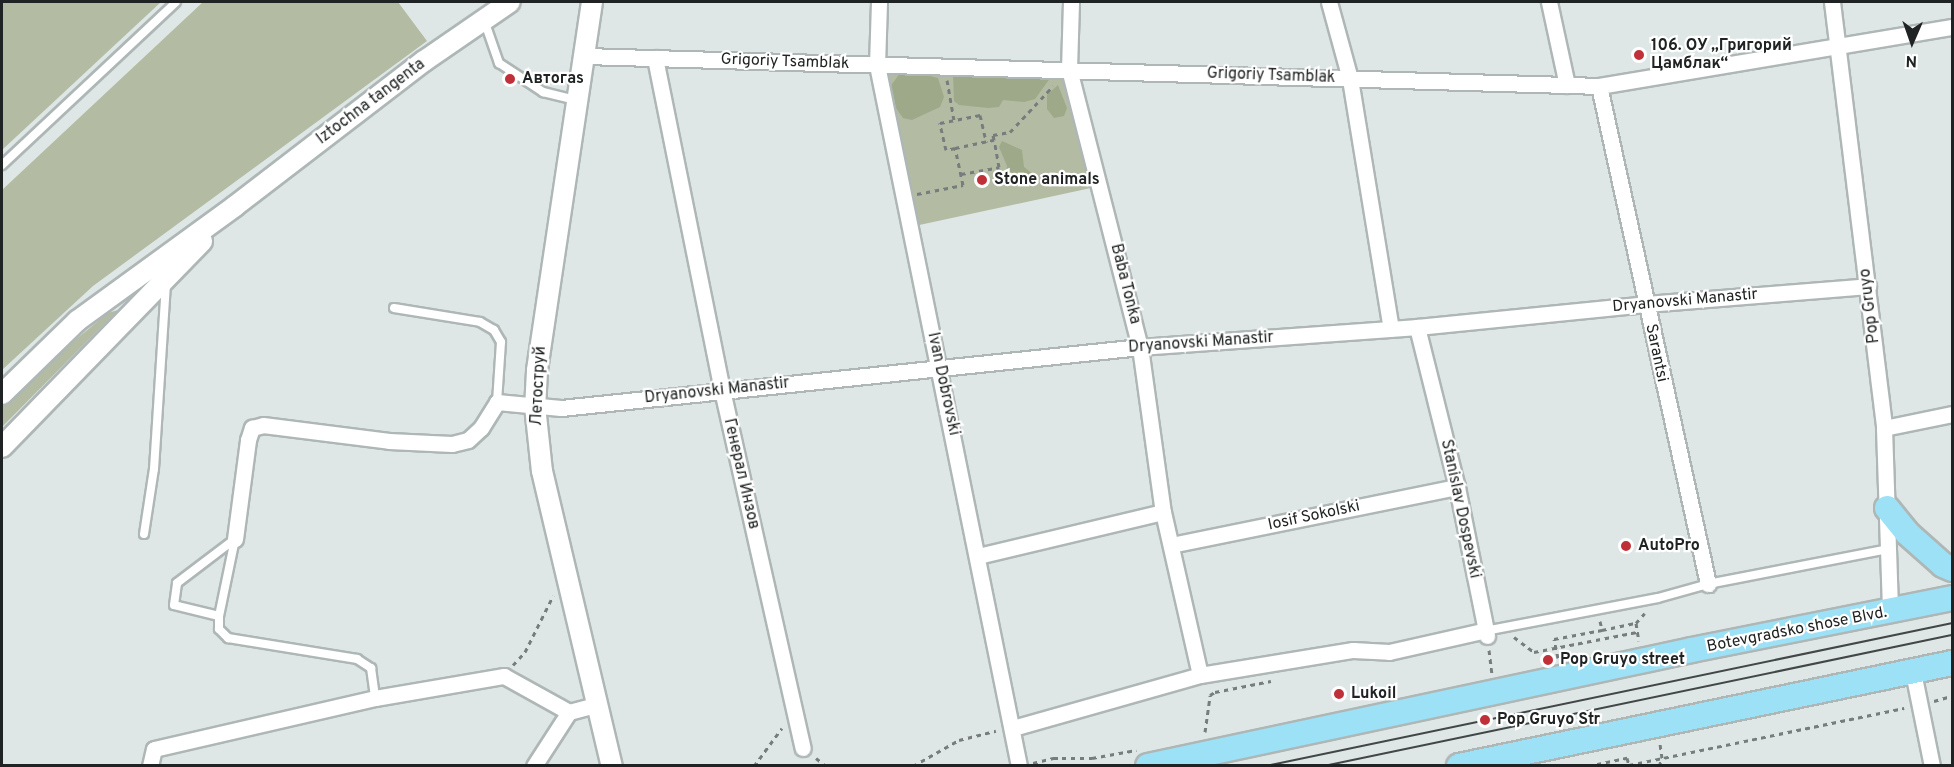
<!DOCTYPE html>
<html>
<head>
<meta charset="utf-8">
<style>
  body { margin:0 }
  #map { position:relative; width:1954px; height:767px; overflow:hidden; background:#dee7e6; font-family:Overpass,sans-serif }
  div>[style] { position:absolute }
  .green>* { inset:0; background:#b3bba3 }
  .forest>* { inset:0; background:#9ea989 }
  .path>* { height:3px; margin-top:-1.5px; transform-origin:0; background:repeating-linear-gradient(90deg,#777d7c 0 4.5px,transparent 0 9px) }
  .roads { filter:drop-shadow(2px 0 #aeb7b6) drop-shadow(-2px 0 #aeb7b6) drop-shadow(0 2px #aeb7b6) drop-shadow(0 -2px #aeb7b6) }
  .service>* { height:8px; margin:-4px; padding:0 4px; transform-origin:4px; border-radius:4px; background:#fff }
  .minor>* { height:15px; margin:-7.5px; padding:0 7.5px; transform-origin:7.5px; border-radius:7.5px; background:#fff }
  .tertiary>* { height:20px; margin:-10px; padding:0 10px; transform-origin:10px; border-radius:10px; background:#fff }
  .primary>* { height:24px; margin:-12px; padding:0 12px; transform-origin:12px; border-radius:12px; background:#9de1f7 }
  .tram>* { height:1.5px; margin:-0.75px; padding:0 0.75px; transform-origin:0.75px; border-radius:0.75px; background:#424646 }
  .dots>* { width:16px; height:16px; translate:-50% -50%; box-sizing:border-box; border:3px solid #fff; border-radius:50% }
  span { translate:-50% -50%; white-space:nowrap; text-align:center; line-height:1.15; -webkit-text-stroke:4.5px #fff; paint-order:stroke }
  .poi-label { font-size:16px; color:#202323; font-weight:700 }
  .left { translate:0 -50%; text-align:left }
  .street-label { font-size:16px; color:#202323 }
  .frame { position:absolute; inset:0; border:3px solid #202323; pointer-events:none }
  .north { position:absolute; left:1882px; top:12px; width:60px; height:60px; -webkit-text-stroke:4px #fff; paint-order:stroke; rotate:182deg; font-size:16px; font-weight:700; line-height:24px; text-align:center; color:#202323 }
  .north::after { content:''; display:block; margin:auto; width:21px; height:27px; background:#202323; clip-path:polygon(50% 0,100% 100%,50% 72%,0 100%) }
</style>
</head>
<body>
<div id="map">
  <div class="green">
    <div style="clip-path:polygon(2px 2px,161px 2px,2px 150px)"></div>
    <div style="clip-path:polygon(203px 2px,398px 2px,427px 41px,93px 286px,2px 370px,2px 190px)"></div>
    <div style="clip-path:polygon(877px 65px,1069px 69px,1100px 186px,910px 227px)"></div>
    <div style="clip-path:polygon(118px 310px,2px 427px,2px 407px,35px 373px,108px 313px)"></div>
  </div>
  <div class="forest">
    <div style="clip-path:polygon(910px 71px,938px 78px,944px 97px,940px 107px,912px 120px,903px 118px,896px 108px,890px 87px,900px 73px)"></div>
    <div style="clip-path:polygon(980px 73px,995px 76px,1049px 73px,1051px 77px,1035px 99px,1024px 102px,1003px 100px,999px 107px,988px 108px,959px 105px,954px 101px,953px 74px)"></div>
    <div style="clip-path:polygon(1058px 85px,1067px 108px,1064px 116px,1054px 118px,1047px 109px,1047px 95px)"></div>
    <div style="clip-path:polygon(1002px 141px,1022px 150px,1024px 167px,1034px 175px,1033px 181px,1018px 186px,1010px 184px,1006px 179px,1007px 166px,999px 147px)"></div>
  </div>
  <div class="path">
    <div style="left:947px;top:80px;width:41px;rotate:80.1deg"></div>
    <div style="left:955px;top:148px;width:9px;rotate:167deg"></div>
    <div style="left:946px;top:150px;width:28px;rotate:-103deg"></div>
    <div style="left:940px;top:123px;width:41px;rotate:-11.3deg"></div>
    <div style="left:980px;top:115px;width:28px;rotate:77deg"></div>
    <div style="left:961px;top:174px;width:39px;rotate:-10deg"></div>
    <div style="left:999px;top:167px;width:27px;rotate:-100deg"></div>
    <div style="left:917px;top:194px;width:47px;rotate:-11.1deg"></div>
    <div style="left:963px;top:185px;width:38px;rotate:-102deg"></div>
    <div style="left:955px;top:148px;width:40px;rotate:-12deg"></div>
    <div style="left:994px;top:140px;width:5px;rotate:-101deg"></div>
    <div style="left:993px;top:135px;width:17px;rotate:-10deg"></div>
    <div style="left:1010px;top:132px;width:63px;rotate:-46.9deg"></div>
    <div style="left:1600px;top:621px;width:9px;rotate:77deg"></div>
    <div style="left:1602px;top:630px;width:35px;rotate:-12deg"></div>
    <div style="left:1636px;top:623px;width:18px;rotate:81deg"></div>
    <div style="left:1636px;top:623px;width:13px;rotate:-48deg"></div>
    <div style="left:1514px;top:637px;width:25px;rotate:37deg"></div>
    <div style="left:1534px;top:652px;width:105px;rotate:-11deg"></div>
    <div style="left:1489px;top:650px;width:23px;rotate:83deg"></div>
    <div style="left:1558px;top:658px;width:19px;rotate:-102deg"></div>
    <div style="left:1554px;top:639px;width:49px;rotate:-10.6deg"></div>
    <div style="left:513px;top:665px;width:18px;rotate:-47deg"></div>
    <div style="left:525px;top:652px;width:63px;rotate:-63.4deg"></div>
    <div style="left:1934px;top:701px;width:19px;rotate:-16deg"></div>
    <div style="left:1205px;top:732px;width:37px;rotate:-82deg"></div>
    <div style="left:1210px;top:695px;width:6px;rotate:-31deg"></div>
    <div style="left:1215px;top:692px;width:57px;rotate:-11.1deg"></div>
    <div style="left:816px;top:758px;width:13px;rotate:39deg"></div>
    <div style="left:1033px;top:763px;width:21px;rotate:-14deg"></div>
    <div style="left:1053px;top:758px;width:39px"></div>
    <div style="left:1092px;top:758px;width:45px;rotate:-10.3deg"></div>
    <div style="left:754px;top:766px;width:47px;rotate:-53.6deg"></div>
    <div style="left:913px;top:766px;width:53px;rotate:-29.5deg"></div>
    <div style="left:959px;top:740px;width:38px;rotate:-14deg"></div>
    <div style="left:1588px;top:766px;width:40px;rotate:-12deg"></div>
    <div style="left:1627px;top:758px;width:7px;rotate:74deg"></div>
    <div style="left:1629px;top:765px;width:281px;rotate:-11.7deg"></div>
    <div style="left:1659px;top:766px;width:9px;rotate:-69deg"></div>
    <div style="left:1662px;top:758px;width:14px;rotate:-98deg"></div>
  </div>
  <div class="roads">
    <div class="service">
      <div style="left:484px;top:20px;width:46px;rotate:70.8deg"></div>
      <div style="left:499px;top:63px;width:53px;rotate:33.4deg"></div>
      <div style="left:543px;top:92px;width:34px;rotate:14deg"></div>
      <div style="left:2px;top:165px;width:238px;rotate:-43.1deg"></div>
      <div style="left:394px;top:308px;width:87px;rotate:9.2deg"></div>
      <div style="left:480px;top:322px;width:16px;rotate:30deg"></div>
      <div style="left:494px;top:330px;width:14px;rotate:60deg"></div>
      <div style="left:501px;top:342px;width:60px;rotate:93.8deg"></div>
      <div style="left:144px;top:534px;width:66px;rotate:-81.3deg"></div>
      <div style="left:154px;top:469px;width:184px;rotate:-86.3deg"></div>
      <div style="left:235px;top:539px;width:79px;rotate:101.7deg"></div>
      <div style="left:219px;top:616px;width:13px;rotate:90deg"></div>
      <div style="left:219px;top:629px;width:13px;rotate:45deg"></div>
      <div style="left:228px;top:638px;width:131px;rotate:9.2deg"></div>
      <div style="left:357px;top:659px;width:17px;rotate:33deg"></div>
      <div style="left:371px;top:668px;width:30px;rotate:82deg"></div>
      <div style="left:219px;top:616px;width:46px;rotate:-166.3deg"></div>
      <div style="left:174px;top:605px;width:22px;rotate:-82deg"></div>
      <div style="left:177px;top:583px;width:73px;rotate:-37.2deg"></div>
      <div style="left:1485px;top:631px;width:176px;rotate:-10.8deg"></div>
      <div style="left:1658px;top:598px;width:52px;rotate:-15.6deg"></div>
      <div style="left:1708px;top:584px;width:183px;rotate:-11deg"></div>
    </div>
    <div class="minor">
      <div style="left:879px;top:2px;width:63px;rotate:91.8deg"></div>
      <div style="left:877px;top:65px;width:715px;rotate:78.55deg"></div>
      <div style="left:1071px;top:2px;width:67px;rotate:91.7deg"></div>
      <div style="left:1069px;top:69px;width:287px;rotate:75.7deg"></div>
      <div style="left:1140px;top:347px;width:167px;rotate:82.1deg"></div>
      <div style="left:1163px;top:512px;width:167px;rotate:77.2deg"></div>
      <div style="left:1329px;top:2px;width:80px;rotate:74.7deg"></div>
      <div style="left:1350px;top:79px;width:253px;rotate:80.7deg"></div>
      <div style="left:1549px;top:2px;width:85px;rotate:77.8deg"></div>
      <div style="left:1832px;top:2px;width:429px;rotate:83deg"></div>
      <div style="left:1884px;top:428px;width:183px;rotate:88.1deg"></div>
      <div style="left:584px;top:56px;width:1015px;rotate:1.69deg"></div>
      <div style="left:1599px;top:86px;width:358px;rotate:-9.5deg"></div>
      <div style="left:655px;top:58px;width:339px;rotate:78.6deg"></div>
      <div style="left:722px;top:390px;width:367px;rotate:77.3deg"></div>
      <div style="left:1599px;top:86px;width:510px;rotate:77.65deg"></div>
      <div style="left:1417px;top:327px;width:165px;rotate:76deg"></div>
      <div style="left:1457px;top:487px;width:152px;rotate:78.6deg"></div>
      <div style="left:1884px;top:428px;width:69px;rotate:-11.6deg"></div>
      <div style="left:235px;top:539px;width:100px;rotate:-82.5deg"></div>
      <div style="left:248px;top:440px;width:13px;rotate:-72deg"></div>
      <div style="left:252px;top:428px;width:11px;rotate:-15deg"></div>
      <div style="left:263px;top:425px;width:127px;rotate:7.2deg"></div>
      <div style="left:389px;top:441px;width:63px;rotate:2.7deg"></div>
      <div style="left:452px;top:444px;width:16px;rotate:-14deg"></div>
      <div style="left:468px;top:440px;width:18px;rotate:-43deg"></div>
      <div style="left:481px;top:428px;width:31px;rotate:-58deg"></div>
      <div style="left:497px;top:402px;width:64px;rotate:5.4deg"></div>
      <div style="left:561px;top:408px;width:582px;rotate:-6.01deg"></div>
      <div style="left:1140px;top:347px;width:278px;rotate:-4.1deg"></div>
      <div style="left:1417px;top:327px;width:230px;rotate:-5.7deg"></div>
      <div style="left:1646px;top:304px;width:223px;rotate:-4.6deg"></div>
      <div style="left:1171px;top:545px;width:292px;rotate:-11.5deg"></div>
      <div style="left:978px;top:556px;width:190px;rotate:-13.4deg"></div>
      <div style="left:1913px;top:672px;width:96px;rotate:78.6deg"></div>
      <div style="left:1013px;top:728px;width:194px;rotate:-15.8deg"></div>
      <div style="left:1200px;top:675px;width:155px;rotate:-9.3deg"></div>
      <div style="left:1353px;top:650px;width:36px;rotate:3deg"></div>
      <div style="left:1389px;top:652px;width:91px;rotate:-12.7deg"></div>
      <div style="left:150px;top:766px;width:17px;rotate:-77deg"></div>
      <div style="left:154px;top:749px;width:227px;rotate:-13deg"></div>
      <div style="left:375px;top:698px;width:131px;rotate:-9.7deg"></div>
      <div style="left:504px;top:676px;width:74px;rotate:29deg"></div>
      <div style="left:569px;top:712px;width:30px;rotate:-15deg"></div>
      <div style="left:534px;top:766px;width:64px;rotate:-57.1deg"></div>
    </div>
    <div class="tertiary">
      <div style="left:592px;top:2px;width:373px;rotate:98.5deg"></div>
      <div style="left:537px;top:371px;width:35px;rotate:93deg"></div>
      <div style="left:535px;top:406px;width:65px;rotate:83.9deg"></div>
      <div style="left:542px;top:471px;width:303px;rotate:76.7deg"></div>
      <div style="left:2px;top:394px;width:105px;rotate:-44.2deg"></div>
      <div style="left:77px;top:321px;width:195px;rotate:-36deg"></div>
      <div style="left:235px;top:206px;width:238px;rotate:-37.5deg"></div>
      <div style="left:424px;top:61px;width:104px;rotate:-34.5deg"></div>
      <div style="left:2px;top:447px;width:287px;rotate:-45.8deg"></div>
    </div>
    <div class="primary">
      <div style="left:1887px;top:508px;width:32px;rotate:51deg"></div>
      <div style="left:1907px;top:533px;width:48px;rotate:41.6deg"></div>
      <div style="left:1943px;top:565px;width:10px;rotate:24deg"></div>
      <div style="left:1148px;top:766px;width:556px;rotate:-12.04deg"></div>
      <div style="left:1692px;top:650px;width:265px;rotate:-11.3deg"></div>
      <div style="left:1459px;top:766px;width:504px;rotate:-11.8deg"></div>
    </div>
  </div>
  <div class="tram">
    <div style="left:1266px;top:766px;width:701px;rotate:-11.77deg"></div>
    <div style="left:1324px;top:766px;width:642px;rotate:-11.78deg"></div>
  </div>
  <div class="dots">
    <div style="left:1639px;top:55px;background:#c03039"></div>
    <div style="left:510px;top:79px;background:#c03039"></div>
    <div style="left:982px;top:180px;background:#c03039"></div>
    <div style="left:1626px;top:546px;background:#c03039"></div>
    <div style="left:1548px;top:660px;background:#c03039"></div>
    <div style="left:1339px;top:694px;background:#c03039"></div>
    <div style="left:1485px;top:720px;background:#c03039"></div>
  </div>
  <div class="poi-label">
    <span class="left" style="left:1651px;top:55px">106. ОУ „Григорий<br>Цамблак“</span>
    <span class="left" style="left:522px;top:79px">Автогаѕ</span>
    <span class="left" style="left:994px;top:180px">Stone animals</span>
    <span class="left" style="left:1638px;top:546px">AutoPro</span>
    <span class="left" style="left:1560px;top:660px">Pop Gruyo street</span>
    <span class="left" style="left:1351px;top:694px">Lukoil</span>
    <span class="left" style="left:1497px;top:720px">Pop Gruyo Str</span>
  </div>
  <div class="street-label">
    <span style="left:785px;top:62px;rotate:2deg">Grigoriy Tsamblak</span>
    <span style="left:1271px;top:76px;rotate:2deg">Grigoriy Tsamblak</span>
    <span style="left:371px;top:102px;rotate:-37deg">Iztochna tangenta</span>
    <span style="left:1125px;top:284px;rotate:76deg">Baba Tonka</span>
    <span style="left:1685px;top:301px;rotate:-5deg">Dryanovski Manastir</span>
    <span style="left:1870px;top:306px;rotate:-97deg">Pop Gruyo</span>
    <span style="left:1201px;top:343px;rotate:-4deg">Dryanovski Manastir</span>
    <span style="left:1656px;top:353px;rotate:78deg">Sarantsi</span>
    <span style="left:943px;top:384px;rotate:78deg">Ivan Dobrovski</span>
    <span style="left:539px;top:386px;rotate:-87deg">Летоструй</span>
    <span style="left:717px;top:391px;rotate:-6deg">Dryanovski Manastir</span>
    <span style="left:741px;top:474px;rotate:77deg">Генерал Инзов</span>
    <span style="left:1460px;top:509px;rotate:78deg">Stanislav Dospevski</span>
    <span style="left:1314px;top:516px;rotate:-12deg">Iosif Sokolski</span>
    <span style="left:1797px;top:630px;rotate:-11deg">Botevgradsko shose Blvd.</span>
  </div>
  <div class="frame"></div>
  <div class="north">N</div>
</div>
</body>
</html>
